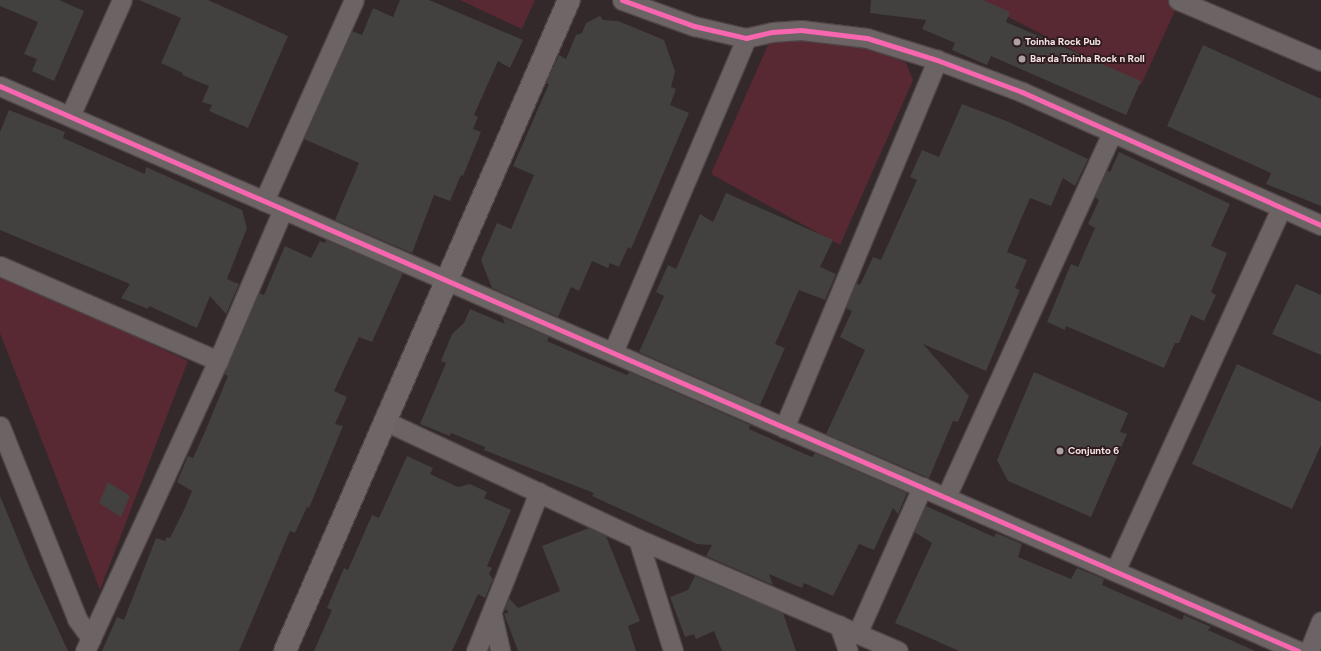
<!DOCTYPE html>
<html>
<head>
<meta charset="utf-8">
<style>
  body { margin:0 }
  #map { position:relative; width:1321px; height:651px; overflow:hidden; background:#33282a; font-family:Figtree,sans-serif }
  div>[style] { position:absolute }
  .green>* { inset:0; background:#582933 }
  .building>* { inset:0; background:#434040 }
  .roads { filter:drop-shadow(1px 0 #4e4445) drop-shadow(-1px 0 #4e4445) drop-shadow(0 1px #4e4445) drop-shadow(0 -1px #4e4445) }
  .street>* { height:19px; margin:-9.5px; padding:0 9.5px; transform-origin:9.5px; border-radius:9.5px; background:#6c6364 }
  .secondary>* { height:22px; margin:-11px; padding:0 11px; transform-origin:11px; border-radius:11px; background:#716667 }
  .cycleway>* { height:5px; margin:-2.5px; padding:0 2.5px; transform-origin:2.5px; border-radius:2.5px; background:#f766af }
  .dots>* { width:11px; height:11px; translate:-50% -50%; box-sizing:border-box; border:2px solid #2e191d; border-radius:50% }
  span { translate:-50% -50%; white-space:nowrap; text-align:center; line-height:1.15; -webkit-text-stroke:3.5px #2e191d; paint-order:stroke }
  .poi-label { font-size:10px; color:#f1e2e4; font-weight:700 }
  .left { translate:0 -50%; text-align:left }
</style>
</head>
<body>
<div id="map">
  <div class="green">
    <div style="clip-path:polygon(460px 0,535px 0,522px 29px)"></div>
    <div style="clip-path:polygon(975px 0,1180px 0,1141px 85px)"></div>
    <div style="clip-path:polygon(772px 36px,822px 40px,878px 51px,906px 63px,913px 80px,840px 245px,711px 174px)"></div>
    <div style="clip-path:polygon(0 274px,188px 361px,100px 590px,0 333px)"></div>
  </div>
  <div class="building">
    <div style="clip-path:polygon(0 0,59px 0,84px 11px,54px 81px,32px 71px,37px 59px,24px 54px,38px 22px,0 6px)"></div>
    <div style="clip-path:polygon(139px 0,208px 0,288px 36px,248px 128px,209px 111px,212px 105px,202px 102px,209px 86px,182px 75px,183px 73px,161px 63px,181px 18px)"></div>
    <div style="clip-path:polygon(400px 0,429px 0,523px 40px,510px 68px,498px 61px,474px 115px,478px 117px,473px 129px,481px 132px,463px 176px,461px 175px,450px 201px,434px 195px,412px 253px,335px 220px,359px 163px,304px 139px,352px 31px,362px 35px,373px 8px,393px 17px)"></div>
    <div style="clip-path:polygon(871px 0,983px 0,1010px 12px,1006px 22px,1141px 81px,1126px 115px,991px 56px,987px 65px,952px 50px,955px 43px,922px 29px,926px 20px,870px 13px)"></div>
    <div style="clip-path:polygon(600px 16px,603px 20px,618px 21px,664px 40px,675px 71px,671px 87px,676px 89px,670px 105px,689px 113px,631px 249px,628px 247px,619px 267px,610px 263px,608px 268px,592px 261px,579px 291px,571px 287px,558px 317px,492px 288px,481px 260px,497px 223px,511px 229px,534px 175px,513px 166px,549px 84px,546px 83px,559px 55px,566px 59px,576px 35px,582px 33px,586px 23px)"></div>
    <div style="clip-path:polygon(1203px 45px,1321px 99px,1321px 206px,1266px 184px,1271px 173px,1167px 126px)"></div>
    <div style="clip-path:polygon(962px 104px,1009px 122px,1088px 159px,1075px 186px,1063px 178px,1051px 206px,1030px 198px,1007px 252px,1027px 260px,1015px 288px,1020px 290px,986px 371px,923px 344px,969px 396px,958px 422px,953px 421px,929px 478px,826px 434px,865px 350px,840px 337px,852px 311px,846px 308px,856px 283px,860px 285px,873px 257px,881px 260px,917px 180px,910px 177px,922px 150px,939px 157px)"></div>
    <div style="clip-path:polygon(9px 110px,65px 132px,63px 138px,145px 174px,146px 167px,242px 210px,247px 228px,227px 279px,239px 284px,226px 314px,210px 296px,197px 328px,149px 306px,148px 309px,121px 298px,130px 284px,0 230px,0 132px)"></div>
    <div style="clip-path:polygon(1119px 152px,1230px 204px,1211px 246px,1227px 253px,1211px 292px,1216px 295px,1204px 321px,1191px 315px,1179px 343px,1175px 343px,1164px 368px,1066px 326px,1065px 330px,1047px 322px,1071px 264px,1078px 267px,1095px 228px,1088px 224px,1099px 200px,1095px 197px,1107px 170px,1110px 172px)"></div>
    <div style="clip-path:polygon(726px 193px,833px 240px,820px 267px,836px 274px,825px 300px,799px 290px,775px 344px,785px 348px,760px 405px,639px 352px,664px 296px,656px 292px,668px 265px,676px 269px,700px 214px,713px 222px)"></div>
    <div style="clip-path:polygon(326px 240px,403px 273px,372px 342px,359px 337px,334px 391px,347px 397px,335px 424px,343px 426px,309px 508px,307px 507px,295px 533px,290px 531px,239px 651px,102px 651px,117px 617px,124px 620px,156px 538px,165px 541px,167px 537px,170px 538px,184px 510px,192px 491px,177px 482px,188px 456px,193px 458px,204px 434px,228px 376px,224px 374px,259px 293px,264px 295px,285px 246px,311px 258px,320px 241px,325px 243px)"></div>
    <div style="clip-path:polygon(1296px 284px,1321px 295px,1321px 355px,1272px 334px)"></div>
    <div style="clip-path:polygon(470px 309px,505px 324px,502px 317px,549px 337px,547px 341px,588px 359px,627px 375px,629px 372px,750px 425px,749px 429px,789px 447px,812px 457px,815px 453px,907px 493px,898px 514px,893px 508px,874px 550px,859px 544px,833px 596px,804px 583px,802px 588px,769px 574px,773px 585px,706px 556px,712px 545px,697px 544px,592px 496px,594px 493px,484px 450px,485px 447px,451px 433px,450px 436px,420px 424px,446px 363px,441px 361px,452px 334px,464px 323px)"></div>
    <div style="clip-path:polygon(1237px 364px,1321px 402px,1321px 445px,1292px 509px,1192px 464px)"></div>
    <div style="clip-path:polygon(1034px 372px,1128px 413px,1120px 432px,1127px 434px,1091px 517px,1008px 481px,997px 460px)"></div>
    <div style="clip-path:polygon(407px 456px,433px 468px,430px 474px,458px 487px,470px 484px,487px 492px,484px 498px,511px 510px,487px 566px,492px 568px,489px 574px,493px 579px,485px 598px,478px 594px,452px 651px,314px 651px,332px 610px,327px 608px,344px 568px,348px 570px,372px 515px,379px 518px)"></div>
    <div style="clip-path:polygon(108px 482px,130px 496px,121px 517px,99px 503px)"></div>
    <div style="clip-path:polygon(0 496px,31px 571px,68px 651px,0 651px)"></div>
    <div style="clip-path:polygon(926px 506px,994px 537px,996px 533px,1022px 544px,1018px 557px,1071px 579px,1077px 568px,1104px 579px,1102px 585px,1182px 620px,1184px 615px,1211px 627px,1208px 630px,1255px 651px,959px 651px,914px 631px,895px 623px,932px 543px,914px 532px)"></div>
    <div style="clip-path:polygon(589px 528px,606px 536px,640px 621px,628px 626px,636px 651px,518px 651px,504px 614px,509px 612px,505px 609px,509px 598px,518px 608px,560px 591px,542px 546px)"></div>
    <div style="clip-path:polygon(695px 576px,783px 613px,796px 651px,722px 651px,714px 631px,696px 639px,694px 634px,685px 637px,670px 597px,688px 590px)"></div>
  </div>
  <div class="roads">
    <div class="street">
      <div style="left:622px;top:0;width:77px;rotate:19.9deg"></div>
      <div style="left:694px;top:26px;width:53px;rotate:13deg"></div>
      <div style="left:746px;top:38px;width:27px;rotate:-13deg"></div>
      <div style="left:772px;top:32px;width:29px;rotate:-4deg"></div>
      <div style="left:801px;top:30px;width:66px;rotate:6.9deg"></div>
      <div style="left:867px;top:38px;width:73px;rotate:17.4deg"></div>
      <div style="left:937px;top:60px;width:91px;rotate:20.6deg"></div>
      <div style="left:1022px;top:92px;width:327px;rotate:24deg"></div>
      <div style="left:1178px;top:0;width:155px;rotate:23.1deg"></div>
      <div style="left:0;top:86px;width:1416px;rotate:23.52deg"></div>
      <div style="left:70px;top:116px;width:127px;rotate:-65.9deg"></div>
      <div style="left:264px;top:201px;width:220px;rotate:-65.9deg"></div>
      <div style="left:0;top:266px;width:238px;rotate:23.5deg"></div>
      <div style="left:613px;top:352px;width:341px;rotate:-67deg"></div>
      <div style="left:385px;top:421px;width:279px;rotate:25deg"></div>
      <div style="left:638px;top:539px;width:283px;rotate:23.3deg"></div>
      <div style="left:0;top:426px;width:208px;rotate:68.2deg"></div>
      <div style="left:77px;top:619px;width:24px;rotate:54deg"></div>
      <div style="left:784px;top:428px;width:399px;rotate:-67.4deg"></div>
      <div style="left:946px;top:497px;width:401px;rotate:-65.5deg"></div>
      <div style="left:638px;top:539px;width:117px;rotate:72.6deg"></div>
      <div style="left:1115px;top:571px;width:399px;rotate:-65.4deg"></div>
      <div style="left:492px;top:615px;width:37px;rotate:77deg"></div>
      <div style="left:839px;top:625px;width:28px;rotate:71deg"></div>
      <div style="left:857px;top:634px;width:161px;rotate:-66.1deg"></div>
      <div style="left:85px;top:651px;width:319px;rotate:-65.4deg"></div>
      <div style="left:218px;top:361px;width:165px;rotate:-66.8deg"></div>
      <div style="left:476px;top:651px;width:171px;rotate:-68.4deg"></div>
      <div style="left:1309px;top:651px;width:32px;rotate:-68deg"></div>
    </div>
    <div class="secondary">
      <div style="left:285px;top:651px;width:710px;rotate:-66.43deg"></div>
    </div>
  </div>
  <div class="cycleway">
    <div style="left:622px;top:0;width:77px;rotate:19.9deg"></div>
    <div style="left:694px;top:26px;width:53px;rotate:13deg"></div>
    <div style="left:746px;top:38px;width:27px;rotate:-13deg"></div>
    <div style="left:772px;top:32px;width:29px;rotate:-4deg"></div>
    <div style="left:801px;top:30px;width:66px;rotate:6.9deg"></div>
    <div style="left:867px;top:38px;width:73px;rotate:17.4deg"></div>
    <div style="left:937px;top:60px;width:91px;rotate:20.6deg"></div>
    <div style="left:1022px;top:92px;width:327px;rotate:24deg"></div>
    <div style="left:0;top:86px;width:1416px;rotate:23.52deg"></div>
  </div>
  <div class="dots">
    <div style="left:1017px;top:42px;background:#aea1a3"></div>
    <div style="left:1022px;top:59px;background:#aea1a3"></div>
    <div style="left:1060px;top:451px;background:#aea1a3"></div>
  </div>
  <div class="poi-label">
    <span class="left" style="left:1025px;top:42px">Toinha Rock Pub</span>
    <span class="left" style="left:1030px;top:59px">Bar da Toinha Rock n Roll</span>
    <span class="left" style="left:1068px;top:451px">Conjunto 6</span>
  </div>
</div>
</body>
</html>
